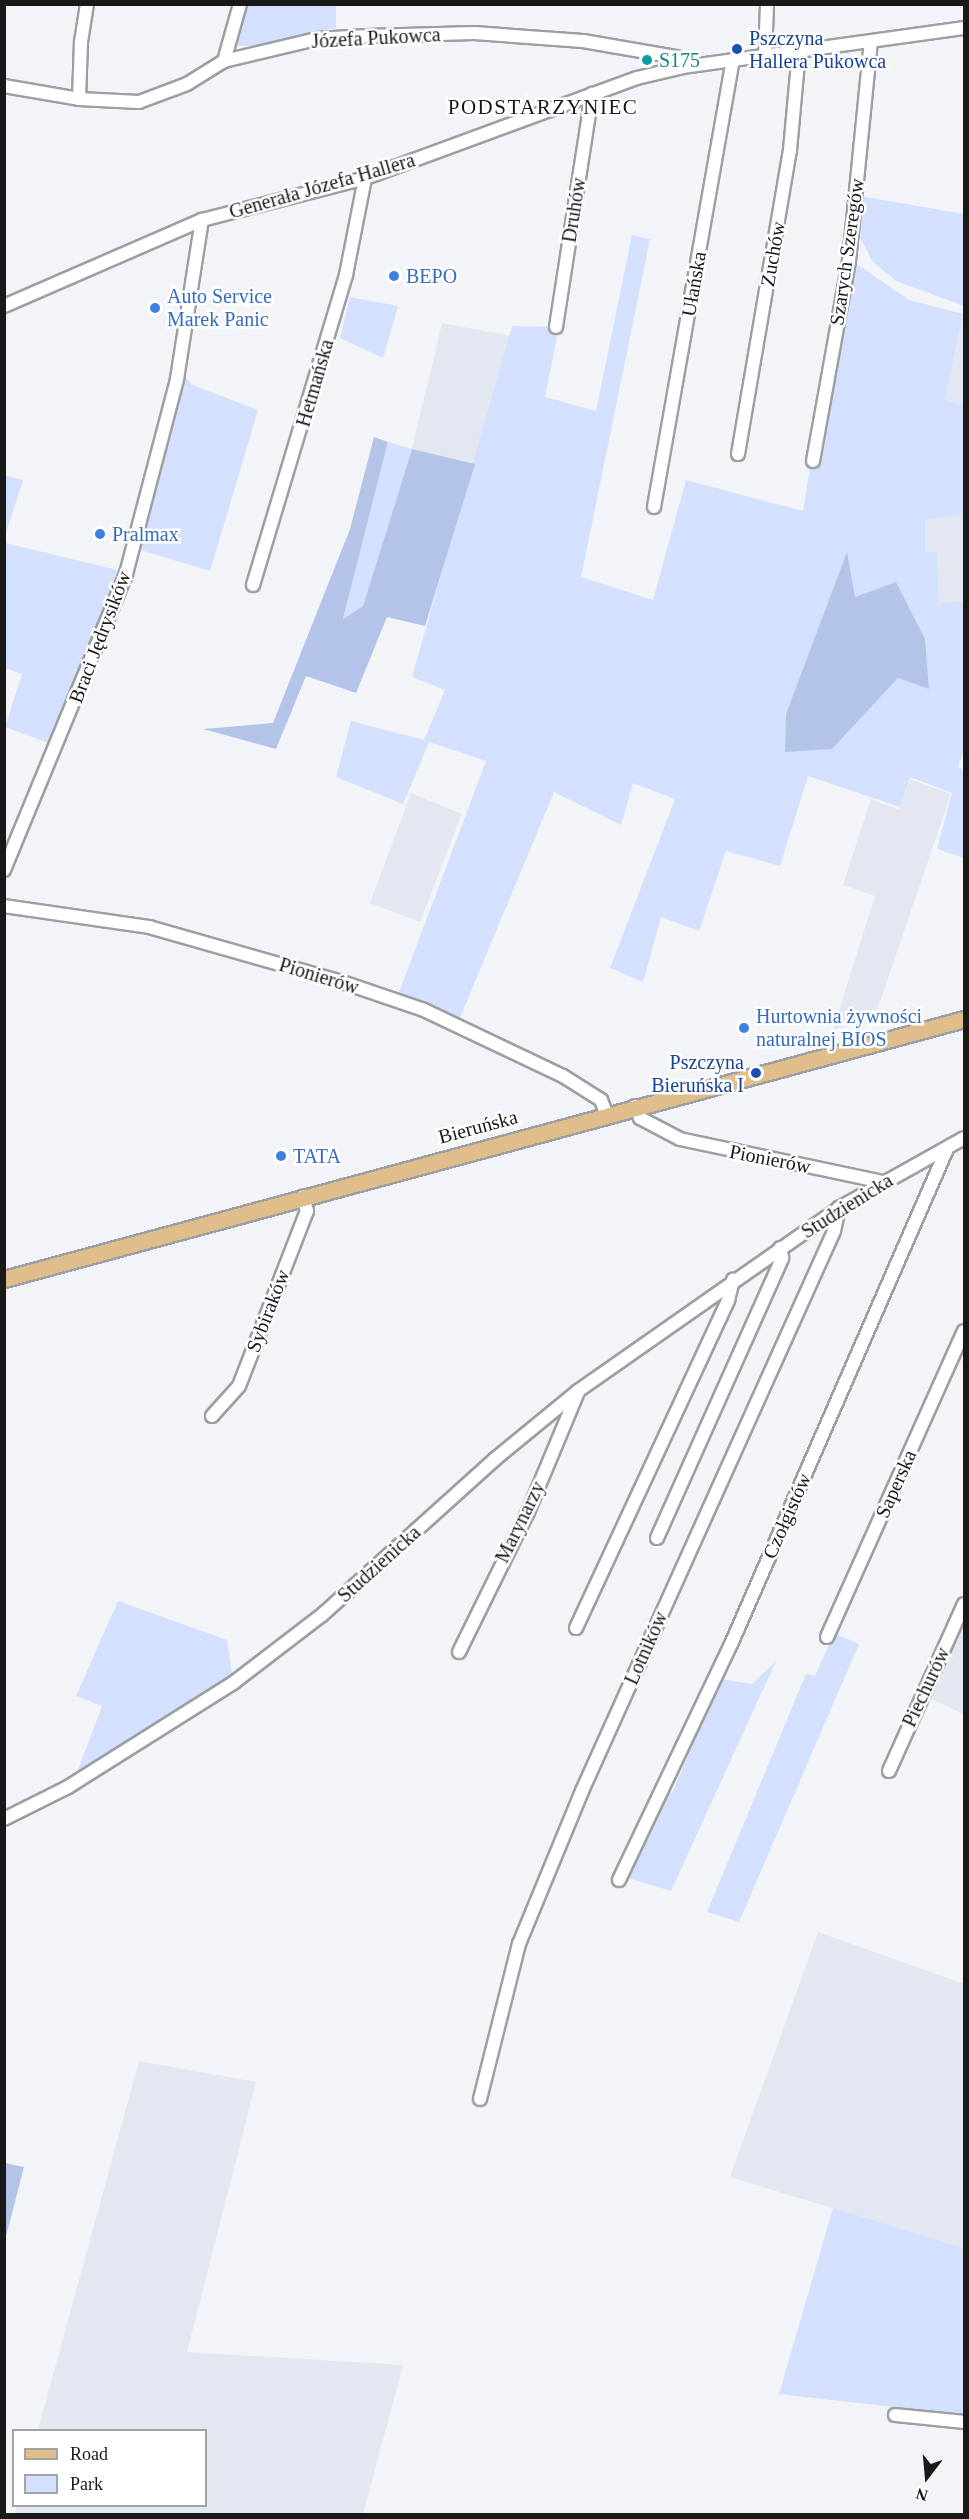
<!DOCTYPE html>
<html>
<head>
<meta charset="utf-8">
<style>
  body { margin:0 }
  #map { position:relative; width:969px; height:2519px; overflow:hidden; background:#f2f4f7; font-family:"Times New Roman",serif }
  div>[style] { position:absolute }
  .built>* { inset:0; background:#e2e7f1 }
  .green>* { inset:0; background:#d4e1fe }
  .forest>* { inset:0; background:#b4c4e9 }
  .roads { filter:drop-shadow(2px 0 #9d9fa2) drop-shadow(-2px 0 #9d9fa2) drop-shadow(0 2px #9d9fa2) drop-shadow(0 -2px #9d9fa2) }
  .minor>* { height:12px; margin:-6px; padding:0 6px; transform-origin:6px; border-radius:6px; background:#fff }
  .major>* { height:15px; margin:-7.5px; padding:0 7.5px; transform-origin:7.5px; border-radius:7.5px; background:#e0be8c }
  .dots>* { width:16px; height:16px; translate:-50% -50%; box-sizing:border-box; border:3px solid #fff; border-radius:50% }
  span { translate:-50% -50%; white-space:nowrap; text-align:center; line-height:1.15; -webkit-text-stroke:5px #fff; paint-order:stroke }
  .street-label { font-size:20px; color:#19191a }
  .transit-label { font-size:20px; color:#164399 }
  .left { translate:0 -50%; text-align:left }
  .right { translate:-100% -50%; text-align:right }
  .culture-label { font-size:20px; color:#0d838f }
  .shop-label { font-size:20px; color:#366cbe }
  .neighbourhood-label { font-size:21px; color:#19191a; letter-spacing:1.5px }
  .frame { position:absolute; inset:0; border:6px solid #19191a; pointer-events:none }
  .legend { position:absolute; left:12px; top:2429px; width:195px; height:78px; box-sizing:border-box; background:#fff; border:2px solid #a3a3a3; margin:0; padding:8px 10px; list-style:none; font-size:18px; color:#19191a }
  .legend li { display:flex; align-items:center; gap:12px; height:30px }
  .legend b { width:30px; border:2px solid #a3a3a3 }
  .north { position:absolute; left:897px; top:2447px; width:60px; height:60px; -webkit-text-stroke:4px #fff; paint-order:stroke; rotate:196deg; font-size:16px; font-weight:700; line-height:24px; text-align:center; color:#19191a }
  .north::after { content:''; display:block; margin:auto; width:21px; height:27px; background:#19191a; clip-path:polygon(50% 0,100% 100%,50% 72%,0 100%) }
</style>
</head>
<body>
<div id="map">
  <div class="built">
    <div style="clip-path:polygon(963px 314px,964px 315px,964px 405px,945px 400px)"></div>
    <div style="clip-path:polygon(442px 323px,510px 336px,475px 464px,412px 449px)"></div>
    <div style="clip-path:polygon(959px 515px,964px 527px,964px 601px,939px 604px,937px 554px,925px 552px,925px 520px)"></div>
    <div style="clip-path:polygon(910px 779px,951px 794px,874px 1019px,833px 1030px,875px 896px,843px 885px,871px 799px,899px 810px)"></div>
    <div style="clip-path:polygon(411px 793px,462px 814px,420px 922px,370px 903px)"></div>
    <div style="clip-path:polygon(964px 1625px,964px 1714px,929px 1698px)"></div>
    <div style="clip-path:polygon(818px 1932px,964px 1984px,964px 2248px,730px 2177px)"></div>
    <div style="clip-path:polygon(139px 2061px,256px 2082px,187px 2352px,403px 2365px,363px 2514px,15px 2514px,17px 2506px,206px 2506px,206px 2430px,38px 2430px)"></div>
  </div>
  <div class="green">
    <div style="clip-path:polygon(242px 5px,336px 5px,336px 28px,256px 46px,234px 46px)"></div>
    <div style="clip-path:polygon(860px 196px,964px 214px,964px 306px,896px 281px,872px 261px,860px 237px)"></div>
    <div style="clip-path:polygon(632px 235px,650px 239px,581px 577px,653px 600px,686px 480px,803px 511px,810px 468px,817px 469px,854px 262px,909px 300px,963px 314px,945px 400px,964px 405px,964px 527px,959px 515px,925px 520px,925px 552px,937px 553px,939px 603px,964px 601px,964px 750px,958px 767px,964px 770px,964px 858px,937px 849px,952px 793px,910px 777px,900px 807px,808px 776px,780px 866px,726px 851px,699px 931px,661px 917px,643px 982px,610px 968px,675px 799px,633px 783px,621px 825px,554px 792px,459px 1020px,398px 995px,486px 761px,429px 742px,403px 804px,336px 777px,351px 721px,424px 740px,445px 690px,412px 677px,512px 326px,559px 327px,545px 397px,596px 411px)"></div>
    <div style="clip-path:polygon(350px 297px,398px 306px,383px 358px,340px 338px)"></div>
    <div style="clip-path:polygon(183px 375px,193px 385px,258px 410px,210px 571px,140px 550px)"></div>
    <div style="clip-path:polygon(388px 442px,412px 449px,363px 606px,343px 619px)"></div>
    <div style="clip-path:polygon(5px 475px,23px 480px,5px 536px,4px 475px)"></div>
    <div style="clip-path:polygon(5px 543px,122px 571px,49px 743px,5px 727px,22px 674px,5px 668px)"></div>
    <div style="clip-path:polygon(118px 1601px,227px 1640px,233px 1680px,75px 1778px,102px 1706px,76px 1696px)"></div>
    <div style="clip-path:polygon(834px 1633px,859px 1644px,739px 1922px,707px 1912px,806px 1674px,815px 1676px)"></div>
    <div style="clip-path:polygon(776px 1661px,671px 1891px,625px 1877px,615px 1892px,661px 1790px,672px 1793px,721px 1679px,752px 1684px)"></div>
    <div style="clip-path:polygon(833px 2208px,964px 2248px,964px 2415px,779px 2394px)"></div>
  </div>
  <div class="forest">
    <div style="clip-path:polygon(374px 437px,388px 442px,343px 619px,363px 606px,412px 449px,475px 464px,425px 626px,387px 617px,356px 693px,306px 676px,276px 749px,203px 729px,273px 723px,350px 529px)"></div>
    <div style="clip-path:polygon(847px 552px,855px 597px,896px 582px,925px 639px,929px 689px,898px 678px,832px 749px,785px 752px,786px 714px)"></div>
    <div style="clip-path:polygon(5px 2163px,24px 2167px,5px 2240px,4px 2163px)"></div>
  </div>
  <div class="roads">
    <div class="minor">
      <div style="left:765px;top:57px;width:53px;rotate:-87.8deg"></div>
      <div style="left:224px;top:61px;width:59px;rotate:-74.3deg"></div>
      <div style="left:4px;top:86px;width:76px;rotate:9.8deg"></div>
      <div style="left:79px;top:99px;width:60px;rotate:2.9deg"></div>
      <div style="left:139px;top:102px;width:51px;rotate:-20.6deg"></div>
      <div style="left:187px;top:84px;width:44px;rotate:-31.9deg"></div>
      <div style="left:224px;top:61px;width:95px;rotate:-13.4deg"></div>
      <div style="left:316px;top:39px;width:52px;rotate:-3.3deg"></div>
      <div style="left:368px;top:36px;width:106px;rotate:-1.6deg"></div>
      <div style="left:474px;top:33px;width:109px;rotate:4.2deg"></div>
      <div style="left:583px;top:41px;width:94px;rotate:9.8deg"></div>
      <div style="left:676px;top:57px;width:12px;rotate:55deg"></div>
      <div style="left:79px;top:99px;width:57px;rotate:-88deg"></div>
      <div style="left:81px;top:42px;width:38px;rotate:-81deg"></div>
      <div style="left:4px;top:306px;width:216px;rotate:-23.5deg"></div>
      <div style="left:202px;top:220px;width:168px;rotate:-14.4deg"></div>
      <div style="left:365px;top:178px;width:290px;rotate:-20.2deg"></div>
      <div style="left:637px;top:78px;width:47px;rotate:-13.4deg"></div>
      <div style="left:683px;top:67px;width:284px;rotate:-7.9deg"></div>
      <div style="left:556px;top:327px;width:236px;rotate:-81.2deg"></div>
      <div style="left:738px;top:454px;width:308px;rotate:-80.3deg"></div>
      <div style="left:790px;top:150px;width:98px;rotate:-84.8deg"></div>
      <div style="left:813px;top:461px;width:203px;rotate:-79.8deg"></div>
      <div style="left:849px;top:261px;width:220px;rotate:-84.3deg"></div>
      <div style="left:654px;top:507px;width:454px;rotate:-80deg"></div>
      <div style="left:253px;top:585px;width:324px;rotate:-73.3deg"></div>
      <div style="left:346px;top:275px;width:99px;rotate:-78.9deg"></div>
      <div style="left:4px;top:870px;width:320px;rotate:-67.6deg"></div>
      <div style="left:126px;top:574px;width:202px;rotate:-75.3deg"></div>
      <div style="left:177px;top:379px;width:161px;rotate:-81.1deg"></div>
      <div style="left:4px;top:906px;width:147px;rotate:8.2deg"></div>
      <div style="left:149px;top:927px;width:198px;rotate:15.9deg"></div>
      <div style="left:339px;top:981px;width:90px;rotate:18.8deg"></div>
      <div style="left:424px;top:1010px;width:154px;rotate:25.4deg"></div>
      <div style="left:563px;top:1076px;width:45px;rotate:32.3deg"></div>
      <div style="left:601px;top:1100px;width:14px;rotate:69deg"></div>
      <div style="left:635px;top:1106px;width:13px;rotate:67deg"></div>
      <div style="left:640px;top:1118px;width:45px;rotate:27.7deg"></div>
      <div style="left:680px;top:1139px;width:208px;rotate:12deg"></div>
      <div style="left:212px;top:1416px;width:40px;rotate:-48deg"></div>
      <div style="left:239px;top:1386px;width:188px;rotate:-68.8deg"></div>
      <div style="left:307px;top:1211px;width:15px;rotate:-106deg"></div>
      <div style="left:657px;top:1538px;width:307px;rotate:-65.9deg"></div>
      <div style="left:782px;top:1258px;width:10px;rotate:-101deg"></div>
      <div style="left:576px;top:1628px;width:362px;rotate:-65.1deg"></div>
      <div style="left:728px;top:1300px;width:21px;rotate:-76deg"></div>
      <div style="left:827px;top:1637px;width:335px;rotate:-65.9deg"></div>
      <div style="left:459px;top:1652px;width:156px;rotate:-63.8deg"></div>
      <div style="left:528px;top:1512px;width:130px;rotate:-67.4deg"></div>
      <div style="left:889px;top:1771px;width:183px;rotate:-65.8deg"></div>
      <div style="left:4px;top:1819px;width:72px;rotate:-26.6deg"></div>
      <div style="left:68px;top:1787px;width:195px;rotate:-32.2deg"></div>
      <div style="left:233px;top:1683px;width:112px;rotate:-37.4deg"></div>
      <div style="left:322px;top:1615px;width:233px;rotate:-42deg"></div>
      <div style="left:495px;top:1459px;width:107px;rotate:-39.3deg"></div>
      <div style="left:578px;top:1391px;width:319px;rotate:-35deg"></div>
      <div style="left:839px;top:1208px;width:143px;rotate:-29.2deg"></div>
      <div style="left:619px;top:1880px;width:263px;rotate:-64.6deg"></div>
      <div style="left:732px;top:1642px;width:538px;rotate:-66.44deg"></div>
      <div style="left:480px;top:2099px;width:160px;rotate:-75.9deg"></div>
      <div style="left:519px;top:1944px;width:165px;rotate:-67.6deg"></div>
      <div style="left:582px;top:1791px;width:614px;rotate:-65.77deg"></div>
      <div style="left:834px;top:1231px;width:24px;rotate:-78deg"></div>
      <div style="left:895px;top:2415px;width:69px;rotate:5.8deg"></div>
    </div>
    <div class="major">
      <div style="left:4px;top:1279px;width:995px;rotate:-15.15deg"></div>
    </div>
  </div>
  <div class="dots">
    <div style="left:737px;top:49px;background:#1a4fb4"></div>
    <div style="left:647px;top:60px;background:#0f9aa8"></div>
    <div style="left:394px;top:276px;background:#3f7fe0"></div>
    <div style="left:155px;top:308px;background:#3f7fe0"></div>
    <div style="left:100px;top:534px;background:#3f7fe0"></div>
    <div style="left:744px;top:1028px;background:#3f7fe0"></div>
    <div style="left:756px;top:1073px;background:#1a4fb4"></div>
    <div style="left:281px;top:1156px;background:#3f7fe0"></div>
  </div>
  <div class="street-label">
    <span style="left:376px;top:38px;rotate:-3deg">Józefa Pukowca</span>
    <span style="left:322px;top:186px;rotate:-16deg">Generała Józefa Hallera</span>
    <span style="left:574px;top:210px;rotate:-81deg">Druhów</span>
    <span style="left:847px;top:252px;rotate:-82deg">Szarych Szeregów</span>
    <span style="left:773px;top:254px;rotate:-80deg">Zuchów</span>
    <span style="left:694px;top:284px;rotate:-80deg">Ułańska</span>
    <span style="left:315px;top:383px;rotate:-74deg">Hetmańska</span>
    <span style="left:100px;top:637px;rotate:-69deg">Braci Jędrysików</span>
    <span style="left:319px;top:976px;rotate:17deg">Pionierów</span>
    <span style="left:478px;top:1127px;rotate:-15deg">Bieruńska</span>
    <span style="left:770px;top:1159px;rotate:11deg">Pionierów</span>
    <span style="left:847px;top:1206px;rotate:-32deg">Studzienicka</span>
    <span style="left:268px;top:1311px;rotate:-69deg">Sybiraków</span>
    <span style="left:896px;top:1484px;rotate:-66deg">Saperska</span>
    <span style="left:787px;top:1516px;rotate:-66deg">Czołgistów</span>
    <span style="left:520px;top:1522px;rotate:-64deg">Marynarzy</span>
    <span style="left:379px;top:1564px;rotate:-42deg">Studzienicka</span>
    <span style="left:646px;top:1648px;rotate:-66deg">Lotników</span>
    <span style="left:926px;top:1687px;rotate:-65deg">Piechurów</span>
  </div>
  <div class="transit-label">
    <span class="left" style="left:749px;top:50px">Pszczyna<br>Hallera Pukowca</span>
    <span class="right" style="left:744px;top:1074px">Pszczyna<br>Bieruńska I</span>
  </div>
  <div class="culture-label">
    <span class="left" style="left:659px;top:60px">S175</span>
  </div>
  <div class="shop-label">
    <span class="left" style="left:406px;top:276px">BEPO</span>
    <span class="left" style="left:167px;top:308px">Auto Service<br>Marek Panic</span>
    <span class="left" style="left:112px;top:534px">Pralmax</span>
    <span class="left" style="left:756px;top:1028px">Hurtownia żywności<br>naturalnej BIOS</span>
    <span class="left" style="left:293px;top:1156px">TATA</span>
  </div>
  <div class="neighbourhood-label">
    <span style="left:543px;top:107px">PODSTARZYNIEC</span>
  </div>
  <div class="frame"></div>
  <ul class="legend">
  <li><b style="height:8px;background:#e0be8c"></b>Road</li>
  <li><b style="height:16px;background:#d4e1fe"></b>Park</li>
  </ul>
  <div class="north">N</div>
</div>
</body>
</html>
